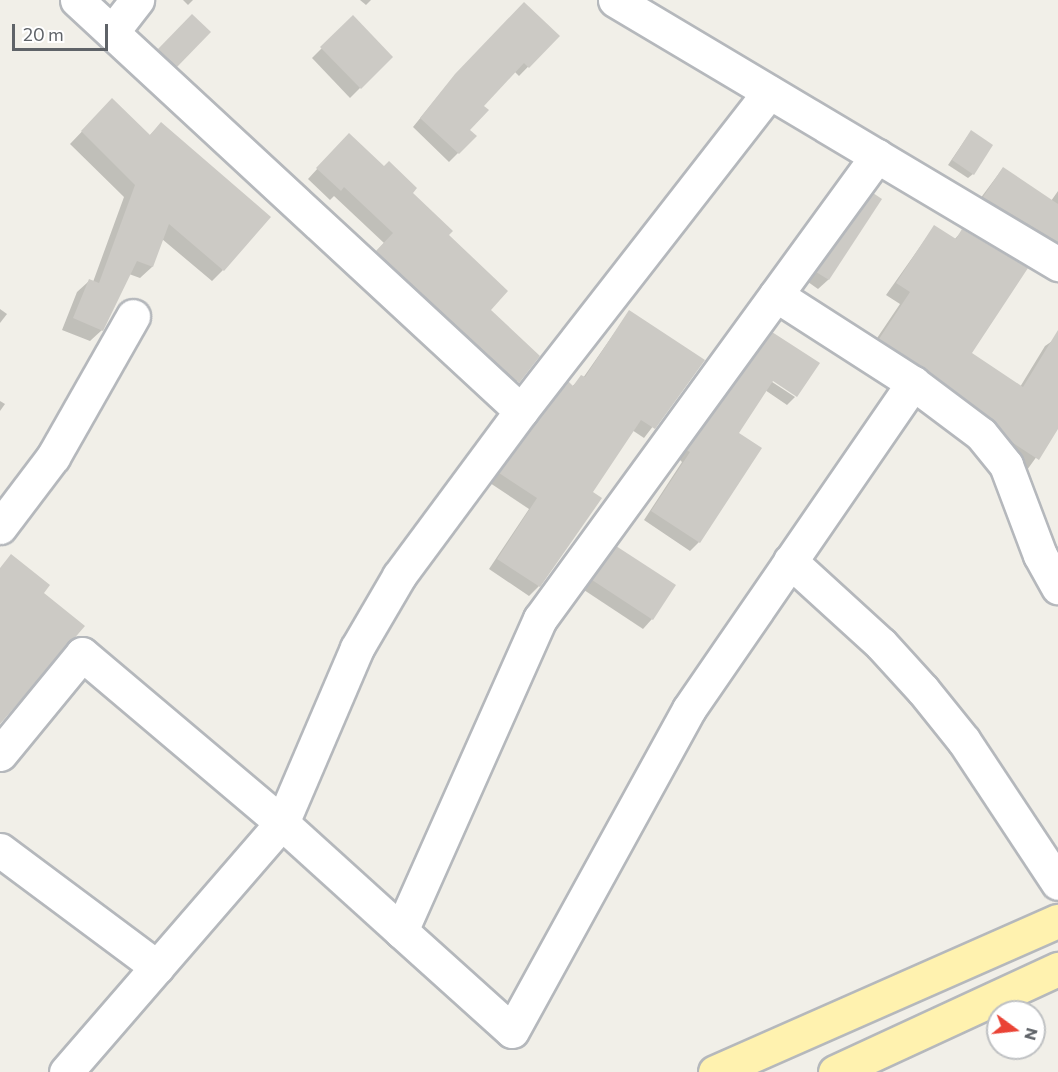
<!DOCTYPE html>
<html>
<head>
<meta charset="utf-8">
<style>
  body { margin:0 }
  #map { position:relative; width:1058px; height:1072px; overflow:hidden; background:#f1efe8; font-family:Commissioner,sans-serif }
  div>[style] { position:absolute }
  .shadow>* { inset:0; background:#0003 }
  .building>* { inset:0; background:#cccac5 }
  .roads { filter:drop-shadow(2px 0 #b5b8bc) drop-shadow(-2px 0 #b5b8bc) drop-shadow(0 2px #b5b8bc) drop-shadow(0 -2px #b5b8bc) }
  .minor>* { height:33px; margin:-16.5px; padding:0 16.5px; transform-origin:16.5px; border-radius:16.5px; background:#fff }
  .primary>* { height:33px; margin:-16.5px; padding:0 16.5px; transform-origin:16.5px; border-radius:16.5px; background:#fff2af }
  span { translate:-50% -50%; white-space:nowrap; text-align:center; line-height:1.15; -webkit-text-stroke:4.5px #fff; paint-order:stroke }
  .north { position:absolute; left:986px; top:1000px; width:60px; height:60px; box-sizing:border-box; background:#fff; border:2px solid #bfc1c3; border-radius:50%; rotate:105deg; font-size:16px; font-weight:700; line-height:24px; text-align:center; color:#5f6368 }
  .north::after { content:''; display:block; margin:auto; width:21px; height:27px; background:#ea4335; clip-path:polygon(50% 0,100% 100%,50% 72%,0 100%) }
  .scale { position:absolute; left:12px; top:24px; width:96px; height:27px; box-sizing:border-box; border:3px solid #5f6368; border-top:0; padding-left:8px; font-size:18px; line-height:21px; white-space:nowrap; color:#5f6368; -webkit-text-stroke:4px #fff; paint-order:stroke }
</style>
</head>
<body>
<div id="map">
  <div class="shadow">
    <div style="clip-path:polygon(183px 0,193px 0,188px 5px)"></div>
    <div style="clip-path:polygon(360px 0,371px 0,366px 5px)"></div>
    <div style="clip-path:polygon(192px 17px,209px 32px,167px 76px,150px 60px)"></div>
    <div style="clip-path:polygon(353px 17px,391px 57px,350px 98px,312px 58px)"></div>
    <div style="clip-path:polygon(558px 36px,519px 76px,514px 71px,482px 106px,468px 130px,475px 136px,449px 162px,413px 127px,447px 85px)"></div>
    <div style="clip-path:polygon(112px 100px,149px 136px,161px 124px,223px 270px,212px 281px,162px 239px,152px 267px,140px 278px,129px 274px,102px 330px,90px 341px,62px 330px,77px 292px,89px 281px,93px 282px,124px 197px,70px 144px)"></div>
    <div style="clip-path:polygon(967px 137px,973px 174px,968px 178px,948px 165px)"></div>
    <div style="clip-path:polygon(339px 145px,411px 193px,447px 235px,489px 310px,538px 356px,508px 392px,367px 261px,384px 243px,334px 196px,330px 200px,308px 179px)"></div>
    <div style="clip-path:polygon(1003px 168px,1051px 201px,1058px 191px,1058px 265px,971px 211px)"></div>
    <div style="clip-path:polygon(873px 195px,880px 200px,828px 280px,818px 289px,808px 282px)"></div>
    <div style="clip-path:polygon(934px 227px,954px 240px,962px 231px,970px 354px,1020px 387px,1045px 346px,1058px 337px,1058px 427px,1027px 470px,869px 350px,900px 304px,886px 295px)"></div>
    <div style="clip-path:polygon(0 309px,7px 314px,0 323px)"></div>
    <div style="clip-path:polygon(629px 312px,703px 361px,644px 438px,632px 430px,591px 493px,539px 586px,529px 596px,489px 569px,529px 509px,490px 483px,559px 393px,568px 383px,571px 387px,583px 378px)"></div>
    <div style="clip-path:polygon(772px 334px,766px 378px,795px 397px,787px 405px,765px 390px,737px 433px,699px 542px,690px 551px,644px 520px,682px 462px,679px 459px)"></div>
    <div style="clip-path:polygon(0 401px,5px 404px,0 411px)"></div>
    <div style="clip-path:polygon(616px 548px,652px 619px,643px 629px,584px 590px)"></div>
  </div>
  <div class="building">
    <div style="clip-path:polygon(524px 2px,560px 36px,529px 68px,524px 63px,484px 106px,489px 110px,470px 130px,477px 136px,459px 154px,420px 118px,455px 74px)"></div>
    <div style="clip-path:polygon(192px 14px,211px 32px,177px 67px,158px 49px)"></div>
    <div style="clip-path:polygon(353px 15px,393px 57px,361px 89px,320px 47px)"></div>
    <div style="clip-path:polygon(112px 98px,150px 135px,161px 122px,271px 217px,224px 271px,169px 224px,153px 267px,137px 261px,103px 331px,73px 318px,89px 279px,99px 283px,135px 185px,81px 131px)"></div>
    <div style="clip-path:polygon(971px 130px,993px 145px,974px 175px,952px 160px)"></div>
    <div style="clip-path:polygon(349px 133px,384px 166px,389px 161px,417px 188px,413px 193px,453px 231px,449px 235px,508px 291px,491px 310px,540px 356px,519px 383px,376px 251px,393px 233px,344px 187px,341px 191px,316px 168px)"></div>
    <div style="clip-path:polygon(1003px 167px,1058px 204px,1058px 242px,983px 197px)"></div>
    <div style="clip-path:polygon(873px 193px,882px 199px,829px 280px,816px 272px)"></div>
    <div style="clip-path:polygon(934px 225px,956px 239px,962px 229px,1028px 268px,972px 353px,1023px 387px,1058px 330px,1058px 429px,1039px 460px,1013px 443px,992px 419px,879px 339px,910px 292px,896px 283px)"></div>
    <div style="clip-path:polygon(629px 310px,705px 360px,655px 429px,641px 420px,593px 492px,602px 498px,540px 587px,497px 559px,537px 498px,499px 473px,568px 381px,573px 386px,581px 375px,585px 377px)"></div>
    <div style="clip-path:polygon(772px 332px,820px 363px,797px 397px,773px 381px,739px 433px,762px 448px,700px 543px,651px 511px,690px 452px,686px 450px)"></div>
    <div style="clip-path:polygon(616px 546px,676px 585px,653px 620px,592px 580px)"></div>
    <div style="clip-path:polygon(11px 554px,50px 585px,44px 593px,85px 626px,0 724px,0 568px)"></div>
  </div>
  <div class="roads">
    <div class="minor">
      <div style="left:77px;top:0;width:605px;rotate:42.79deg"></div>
      <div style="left:521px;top:411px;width:404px;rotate:-52.1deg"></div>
      <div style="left:615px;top:0;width:516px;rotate:30.79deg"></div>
      <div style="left:112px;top:32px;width:41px;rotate:-52deg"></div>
      <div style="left:913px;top:383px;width:85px;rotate:36.9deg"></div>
      <div style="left:981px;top:434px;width:40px;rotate:51deg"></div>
      <div style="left:1006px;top:465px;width:96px;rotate:69.3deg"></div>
      <div style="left:1040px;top:555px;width:37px;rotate:61deg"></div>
      <div style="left:0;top:527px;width:88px;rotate:-52.9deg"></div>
      <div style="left:53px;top:457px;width:162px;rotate:-60.4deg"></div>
      <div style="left:790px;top:561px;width:123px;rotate:42.4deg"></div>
      <div style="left:881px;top:644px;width:62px;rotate:47.6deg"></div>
      <div style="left:923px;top:690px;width:65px;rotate:51.2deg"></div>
      <div style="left:964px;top:741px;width:170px;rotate:56.5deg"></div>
      <div style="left:0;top:754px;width:129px;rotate:-50.6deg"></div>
      <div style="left:82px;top:654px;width:262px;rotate:40.2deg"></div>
      <div style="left:282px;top:823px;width:161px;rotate:42.2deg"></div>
      <div style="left:401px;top:931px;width:342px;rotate:-66deg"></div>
      <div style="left:540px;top:619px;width:573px;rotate:-53.95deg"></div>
      <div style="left:0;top:850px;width:196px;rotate:36.7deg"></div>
      <div style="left:401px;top:931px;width:149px;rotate:42deg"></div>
      <div style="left:512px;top:1031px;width:367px;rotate:-61.2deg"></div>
      <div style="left:689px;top:709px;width:396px;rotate:-55.5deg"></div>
      <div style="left:913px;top:383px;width:163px;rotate:-147.3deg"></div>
      <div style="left:66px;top:1072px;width:330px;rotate:-49.1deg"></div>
      <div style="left:282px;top:823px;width:190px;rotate:-66.8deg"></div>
      <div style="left:357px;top:648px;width:83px;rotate:-59.7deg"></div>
      <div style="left:399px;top:576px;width:205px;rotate:-53.5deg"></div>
    </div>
    <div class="primary">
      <div style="left:715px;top:1072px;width:375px;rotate:-23.8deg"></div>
      <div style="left:835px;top:1072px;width:246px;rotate:-24.8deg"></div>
    </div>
  </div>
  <div class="north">N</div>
  <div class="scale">20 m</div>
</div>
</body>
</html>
